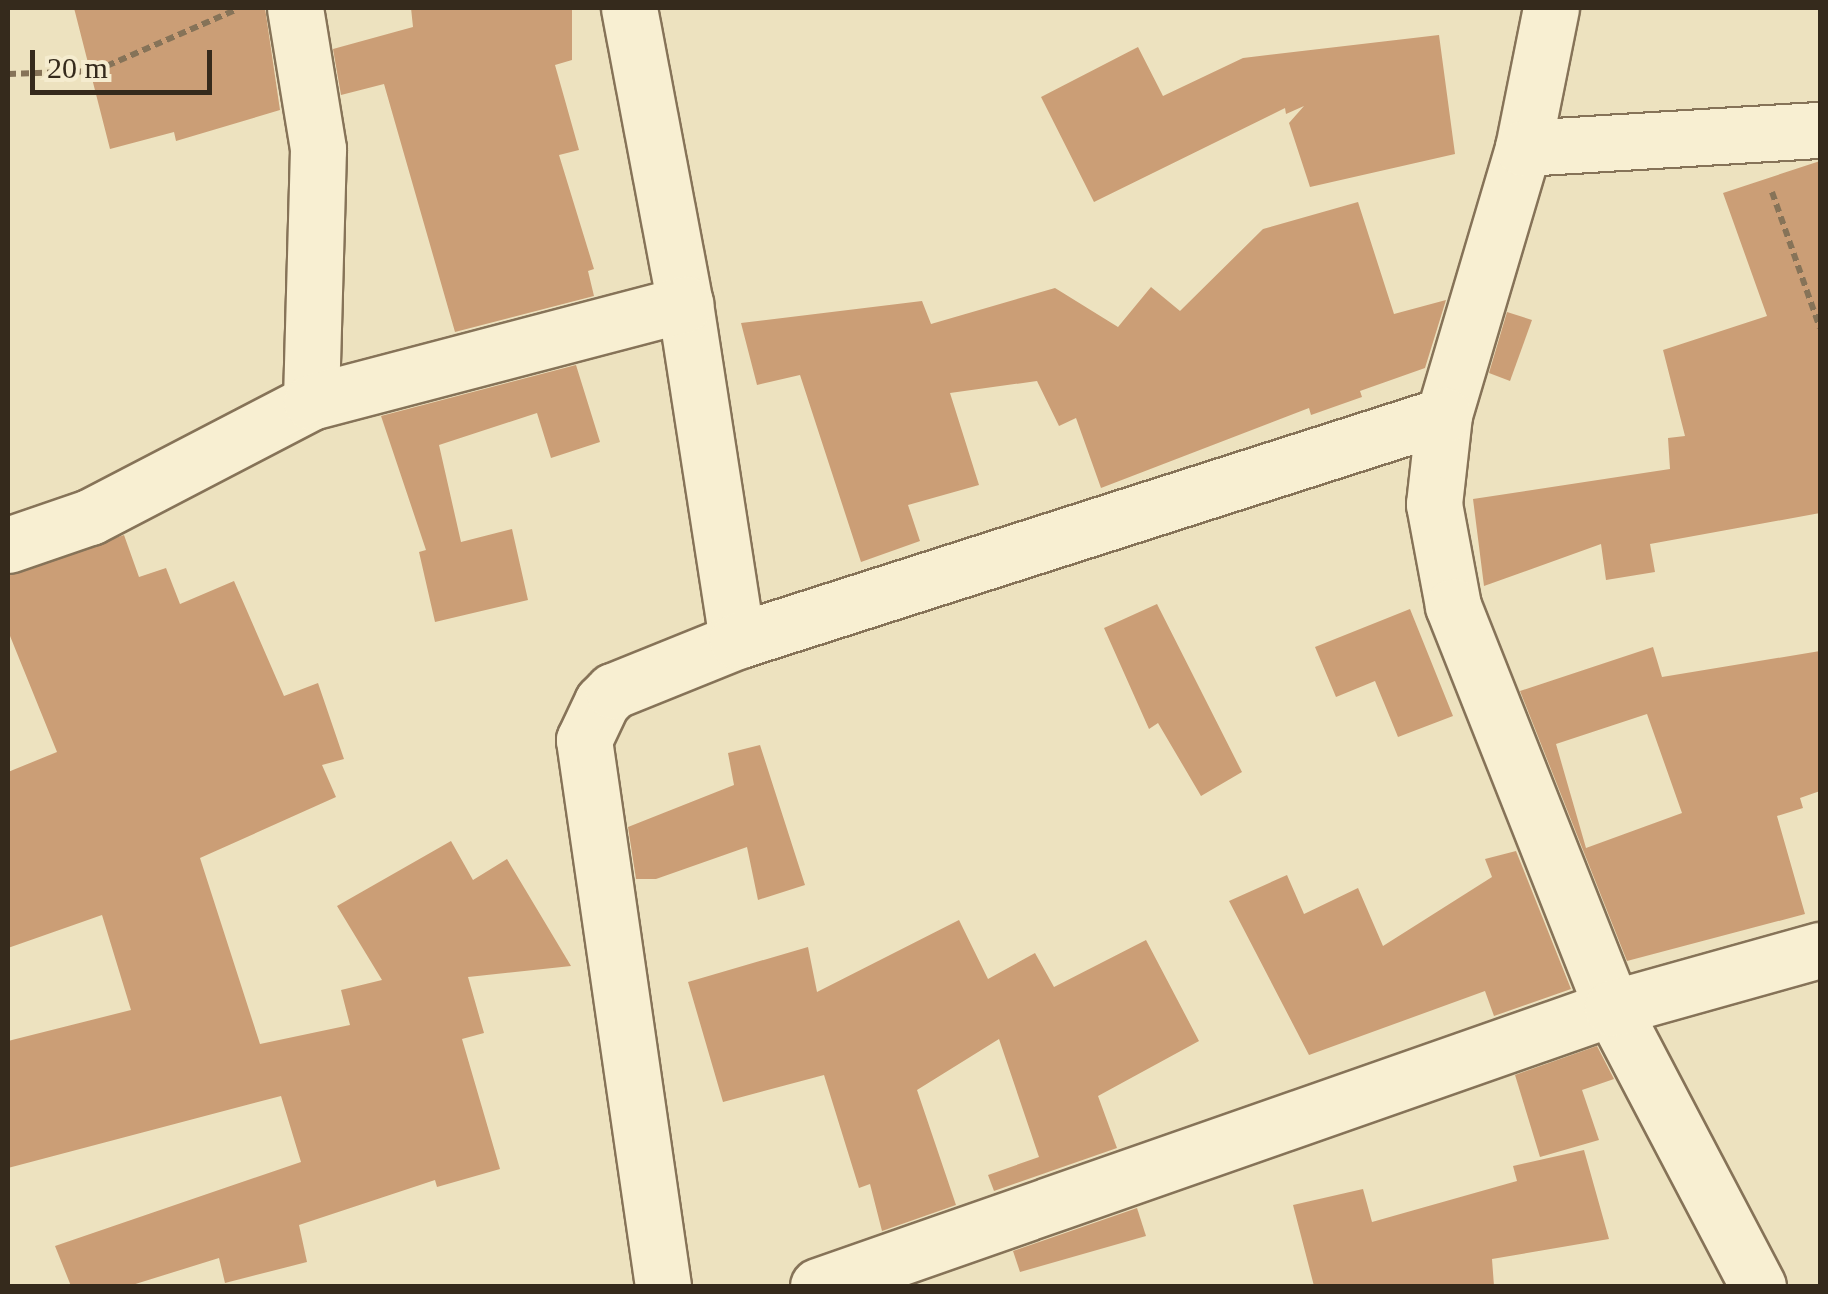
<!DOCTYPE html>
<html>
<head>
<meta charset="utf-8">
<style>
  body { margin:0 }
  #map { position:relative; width:1828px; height:1294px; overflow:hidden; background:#ede2bf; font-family:"Times New Roman",serif }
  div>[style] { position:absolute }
  .building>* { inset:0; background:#cb9e76 }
  .path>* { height:6px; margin-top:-3px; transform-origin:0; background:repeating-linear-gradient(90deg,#867358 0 8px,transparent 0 13px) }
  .roads { filter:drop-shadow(2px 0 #867358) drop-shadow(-2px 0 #867358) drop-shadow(0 2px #867358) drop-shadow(0 -2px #867358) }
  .minor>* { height:55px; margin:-27.5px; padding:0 27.5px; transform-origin:27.5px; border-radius:27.5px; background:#f8efd2 }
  span { translate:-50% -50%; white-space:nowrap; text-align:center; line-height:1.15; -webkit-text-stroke:10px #f5eccf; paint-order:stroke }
  .frame { position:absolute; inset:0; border:10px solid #352a1c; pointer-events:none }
  .scale { position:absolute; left:30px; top:50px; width:182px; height:45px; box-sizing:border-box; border:5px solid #352a1c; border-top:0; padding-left:12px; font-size:30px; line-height:35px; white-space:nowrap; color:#352a1c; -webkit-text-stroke:8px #f5eccf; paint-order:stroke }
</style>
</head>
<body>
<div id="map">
  <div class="building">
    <div style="clip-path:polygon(74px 8px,265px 8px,280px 110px,176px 141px,174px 132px,110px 149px)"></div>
    <div style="clip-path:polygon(411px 8px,572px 8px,572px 60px,555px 65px,579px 150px,559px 155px,594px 269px,588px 271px,594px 296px,455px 332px,384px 84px,341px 95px,333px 49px,413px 27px)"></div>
    <div style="clip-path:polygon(1439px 35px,1455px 154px,1310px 187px,1289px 123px,1304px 106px,1286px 114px,1285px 108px,1094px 202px,1041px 97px,1138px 47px,1163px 96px,1243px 58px)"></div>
    <div style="clip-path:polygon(1820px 161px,1820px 513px,1650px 544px,1655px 572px,1606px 580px,1601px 544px,1484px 586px,1473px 499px,1670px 469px,1668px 438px,1685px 436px,1663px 350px,1767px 316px,1723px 193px)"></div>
    <div style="clip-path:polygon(1358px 202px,1394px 314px,1446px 300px,1425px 368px,1360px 391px,1362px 397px,1311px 415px,1309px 408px,1101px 488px,1076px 418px,1059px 426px,1037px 381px,950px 393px,979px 485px,908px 505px,920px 541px,861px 562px,800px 375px,757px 385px,741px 323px,922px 301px,931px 324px,1055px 288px,1118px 327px,1151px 287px,1180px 311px,1263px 229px)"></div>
    <div style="clip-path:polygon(1507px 312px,1532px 320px,1510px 381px,1489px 373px)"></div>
    <div style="clip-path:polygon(576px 365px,600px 442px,551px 458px,537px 413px,439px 445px,461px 542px,512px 529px,528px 600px,435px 622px,419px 552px,426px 550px,381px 416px)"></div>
    <div style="clip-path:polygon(124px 535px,139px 577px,166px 568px,180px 604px,234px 581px,284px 696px,318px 683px,344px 759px,322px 765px,336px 797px,200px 858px,260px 1044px,350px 1025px,341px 990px,382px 980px,337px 906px,451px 841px,473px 880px,507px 859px,571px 966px,468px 977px,484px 1033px,462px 1039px,500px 1169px,437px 1187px,435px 1180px,299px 1225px,307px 1262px,225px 1283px,219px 1258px,129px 1286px,71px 1286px,55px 1246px,301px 1162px,281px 1096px,8px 1168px,8px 1041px,131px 1010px,102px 915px,8px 948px,8px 772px,57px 752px,8px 631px,8px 575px)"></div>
    <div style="clip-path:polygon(1157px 604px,1242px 772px,1201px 796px,1158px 723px,1149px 729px,1104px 628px)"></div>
    <div style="clip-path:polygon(1410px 609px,1453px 716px,1398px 737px,1375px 681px,1336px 697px,1315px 647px)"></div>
    <div style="clip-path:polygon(evenodd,1653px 647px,1662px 677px,1820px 651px,1820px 791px,1800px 798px,1803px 808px,1777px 816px,1805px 914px,1627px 961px,1520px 691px,1653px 647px,1647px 714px,1682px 813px,1586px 848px,1556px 744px,1647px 714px)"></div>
    <div style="clip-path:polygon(760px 745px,805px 885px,758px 900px,747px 847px,656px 879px,636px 879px,628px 827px,734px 785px,728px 753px)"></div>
    <div style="clip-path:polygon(1516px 851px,1571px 989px,1494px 1016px,1485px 991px,1309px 1055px,1229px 901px,1287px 875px,1304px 914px,1358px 888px,1383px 946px,1492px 877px,1485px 859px)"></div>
    <div style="clip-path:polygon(959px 920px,988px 979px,1035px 953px,1054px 987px,1146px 940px,1199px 1041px,1098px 1096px,1117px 1148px,994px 1191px,988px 1175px,1039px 1157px,999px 1039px,917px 1090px,956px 1205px,882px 1231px,870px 1184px,859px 1188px,824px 1075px,723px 1102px,688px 982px,808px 947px,817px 992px)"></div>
    <div style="clip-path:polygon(1597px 1046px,1614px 1079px,1582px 1090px,1599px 1140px,1540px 1157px,1515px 1075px)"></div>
    <div style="clip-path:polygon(1584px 1150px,1609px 1239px,1492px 1259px,1494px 1286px,1314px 1286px,1293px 1205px,1363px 1189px,1372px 1222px,1517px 1181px,1513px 1166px)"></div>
    <div style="clip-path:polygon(1137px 1208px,1146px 1236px,1020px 1272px,1013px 1251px)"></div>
  </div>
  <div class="path">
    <div style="left:8px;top:74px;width:87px;rotate:-2deg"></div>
    <div style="left:95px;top:71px;width:153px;rotate:-23.5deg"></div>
    <div style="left:1772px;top:192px;width:144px;rotate:70.6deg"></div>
  </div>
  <div class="roads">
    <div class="minor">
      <div style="left:295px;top:8px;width:143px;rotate:80.7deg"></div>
      <div style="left:318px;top:149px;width:253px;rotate:91.6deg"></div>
      <div style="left:629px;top:8px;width:301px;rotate:79.3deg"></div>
      <div style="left:685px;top:304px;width:341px;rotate:81.2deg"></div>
      <div style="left:1551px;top:8px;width:143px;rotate:101.3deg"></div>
      <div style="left:1523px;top:148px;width:278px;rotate:106.5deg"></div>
      <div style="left:1444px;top:415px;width:90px;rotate:96.4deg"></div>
      <div style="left:1434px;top:504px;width:104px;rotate:79.4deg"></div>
      <div style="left:1453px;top:606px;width:432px;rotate:68.4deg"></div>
      <div style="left:1612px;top:1008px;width:314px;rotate:62.3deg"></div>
      <div style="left:1523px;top:148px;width:298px;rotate:-3.5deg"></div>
      <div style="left:8px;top:545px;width:87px;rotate:-18.9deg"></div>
      <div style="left:90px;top:517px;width:249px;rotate:-27.5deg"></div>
      <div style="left:311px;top:402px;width:387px;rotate:-14.7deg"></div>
      <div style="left:663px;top:1286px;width:552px;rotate:-98.23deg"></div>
      <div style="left:584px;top:740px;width:42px;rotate:-64.7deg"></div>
      <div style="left:602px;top:702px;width:16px;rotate:-45deg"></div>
      <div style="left:613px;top:691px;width:134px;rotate:-22deg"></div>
      <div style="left:737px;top:641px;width:742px;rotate:-17.73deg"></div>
      <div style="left:818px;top:1286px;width:841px;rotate:-19.3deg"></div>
      <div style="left:1612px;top:1008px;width:216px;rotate:-15.6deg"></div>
    </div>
  </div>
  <div class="frame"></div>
  <div class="scale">20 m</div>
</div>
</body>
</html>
